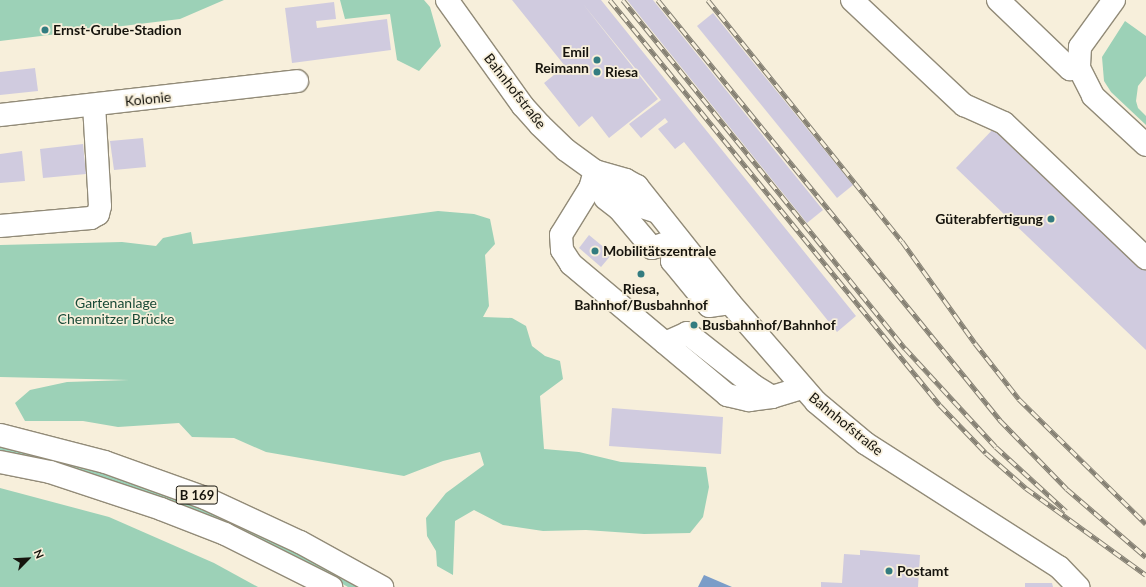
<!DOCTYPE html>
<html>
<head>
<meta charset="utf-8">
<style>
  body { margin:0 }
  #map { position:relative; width:1146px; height:587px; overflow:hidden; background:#f7efdb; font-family:Lato,sans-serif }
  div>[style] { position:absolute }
  .green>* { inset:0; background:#9cd1b7 }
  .water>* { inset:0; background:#7b9dc8 }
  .building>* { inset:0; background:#d0cbdf }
  .roads { filter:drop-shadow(1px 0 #928b78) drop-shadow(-1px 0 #928b78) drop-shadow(0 1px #928b78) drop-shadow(0 -1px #928b78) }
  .minor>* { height:22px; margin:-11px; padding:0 11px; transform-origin:11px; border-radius:11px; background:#fff }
  .highway>* { height:22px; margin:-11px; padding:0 11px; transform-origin:11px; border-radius:11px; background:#fff }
  .rail>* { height:4.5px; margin-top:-2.25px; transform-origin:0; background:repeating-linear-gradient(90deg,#f7efdb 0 9px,#858073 0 18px); box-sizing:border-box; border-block:1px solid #858073 }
  .dots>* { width:11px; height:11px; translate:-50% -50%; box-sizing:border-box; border:2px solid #f7efdb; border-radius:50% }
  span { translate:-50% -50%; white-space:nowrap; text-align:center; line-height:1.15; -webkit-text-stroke:3.5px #f7efdb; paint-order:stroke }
  .shield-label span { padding:1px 3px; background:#f7efdb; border:1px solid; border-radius:3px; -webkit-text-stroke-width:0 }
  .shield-label { font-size:13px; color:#16140d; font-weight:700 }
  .poi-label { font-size:14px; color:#16140d; font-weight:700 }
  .left { translate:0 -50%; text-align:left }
  .right { translate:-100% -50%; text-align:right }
  .street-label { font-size:14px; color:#16140d }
  .park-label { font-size:14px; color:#194a37 }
  .north { position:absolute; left:8px; top:539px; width:40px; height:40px; -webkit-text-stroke:3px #f7efdb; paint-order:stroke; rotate:66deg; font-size:11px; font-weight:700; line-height:16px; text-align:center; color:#16140d }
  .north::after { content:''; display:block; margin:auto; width:14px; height:18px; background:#16140d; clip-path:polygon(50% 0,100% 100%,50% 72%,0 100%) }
</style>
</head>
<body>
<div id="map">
  <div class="green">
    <div style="clip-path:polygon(0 0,224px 0,180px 19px,0 41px)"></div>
    <div style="clip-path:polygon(340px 0,424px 0,430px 7px,441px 46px,419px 71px,397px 60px,390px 14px,345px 19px)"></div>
    <div style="clip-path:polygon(1125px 21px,1146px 36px,1146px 76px,1138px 86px,1136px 101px,1138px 108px,1146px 116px,1146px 125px,1111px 92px,1104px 81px,1102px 57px)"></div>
    <div style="clip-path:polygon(438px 211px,474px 214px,490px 219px,495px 244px,485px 255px,489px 306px,483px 317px,512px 318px,526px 326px,532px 346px,545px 356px,560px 361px,563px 379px,540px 396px,544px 449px,579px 452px,621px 462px,706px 467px,709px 487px,703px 517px,690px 533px,644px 534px,586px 530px,543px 531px,503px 525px,474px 510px,455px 521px,453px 575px,437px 566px,436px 551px,427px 536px,426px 518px,446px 493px,484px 465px,480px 452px,443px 461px,404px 476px,266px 452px,234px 438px,192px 437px,179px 423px,118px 427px,83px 421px,25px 421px,15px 403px,30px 390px,67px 382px,129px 380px,0 377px,0 245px,122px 242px,156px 246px,163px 238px,191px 232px,193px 244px)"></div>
    <div style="clip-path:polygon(0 444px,135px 482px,264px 534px,362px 587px,348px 587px,303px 562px,41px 461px,0 451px)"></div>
    <div style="clip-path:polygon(0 488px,109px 517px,214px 563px,258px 587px,0 587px)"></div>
  </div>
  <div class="water">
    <div style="clip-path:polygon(704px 575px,732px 587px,698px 587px)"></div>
  </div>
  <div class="building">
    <div style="clip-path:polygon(512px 0,601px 0,856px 316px,837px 332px,684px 142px,675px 149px,658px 129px,668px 122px,665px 118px,641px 138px,629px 124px,661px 100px,583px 4px,658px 99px,609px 138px,592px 116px,579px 127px,544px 83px,565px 66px)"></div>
    <div style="clip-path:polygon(627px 0,653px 0,823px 210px,807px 223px)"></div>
    <div style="clip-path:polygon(334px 2px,336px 19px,316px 21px,317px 28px,387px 19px,391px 50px,292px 63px,285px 8px)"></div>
    <div style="clip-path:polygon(713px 13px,853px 185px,837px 198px,697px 26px)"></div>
    <div style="clip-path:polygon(35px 68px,38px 91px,0 95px,0 72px)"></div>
    <div style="clip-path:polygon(996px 126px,1146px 270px,1146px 350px,956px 168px)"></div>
    <div style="clip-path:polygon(143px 138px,146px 167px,114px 170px,110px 141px)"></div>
    <div style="clip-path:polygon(83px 144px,86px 174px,43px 178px,40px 149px)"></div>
    <div style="clip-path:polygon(22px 151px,25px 181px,0 183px,0 154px)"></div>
    <div style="clip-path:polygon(589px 235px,612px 254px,601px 267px,579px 248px)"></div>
    <div style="clip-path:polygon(612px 408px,723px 417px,721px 454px,609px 446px)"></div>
    <div style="clip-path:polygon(860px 550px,920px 555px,918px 587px,821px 587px,821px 582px,842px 583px,844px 554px,860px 555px)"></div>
    <div style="clip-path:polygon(1025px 583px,1052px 583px,1053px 587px,1025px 587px)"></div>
  </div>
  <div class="roads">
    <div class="minor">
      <div style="left:447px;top:0;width:130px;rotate:54.4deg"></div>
      <div style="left:523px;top:106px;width:25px;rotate:48deg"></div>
      <div style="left:540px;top:125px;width:36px;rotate:44deg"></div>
      <div style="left:566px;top:150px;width:36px;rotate:36deg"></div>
      <div style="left:595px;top:171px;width:25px;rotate:47deg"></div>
      <div style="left:612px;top:189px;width:29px;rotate:34deg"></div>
      <div style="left:636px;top:205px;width:22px;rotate:18deg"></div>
      <div style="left:852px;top:0;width:154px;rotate:43.2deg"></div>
      <div style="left:964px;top:105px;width:44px;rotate:24.2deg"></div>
      <div style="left:1004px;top:123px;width:196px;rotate:43.6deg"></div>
      <div style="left:998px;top:0;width:100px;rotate:43.8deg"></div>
      <div style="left:1070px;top:69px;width:9px;rotate:-6deg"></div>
      <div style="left:1114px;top:0;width:58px;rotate:125.9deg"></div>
      <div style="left:1080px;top:47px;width:21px;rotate:93deg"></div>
      <div style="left:1079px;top:68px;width:31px;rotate:63deg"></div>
      <div style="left:1093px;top:96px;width:72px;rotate:42.8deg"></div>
      <div style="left:0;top:115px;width:299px;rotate:-6.5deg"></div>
      <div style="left:595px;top:171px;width:32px;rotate:16deg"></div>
      <div style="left:626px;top:180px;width:13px;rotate:29deg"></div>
      <div style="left:637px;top:186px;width:149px;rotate:51.5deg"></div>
      <div style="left:730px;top:303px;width:131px;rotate:49deg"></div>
      <div style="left:816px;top:402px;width:64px;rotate:39.9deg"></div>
      <div style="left:865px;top:443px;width:230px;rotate:32.6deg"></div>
      <div style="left:1059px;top:567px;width:28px;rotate:46deg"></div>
      <div style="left:595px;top:171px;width:18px;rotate:106deg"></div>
      <div style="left:590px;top:188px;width:55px;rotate:121.7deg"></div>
      <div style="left:561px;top:235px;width:15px;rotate:86deg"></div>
      <div style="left:562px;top:250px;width:17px;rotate:57deg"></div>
      <div style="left:571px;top:264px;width:204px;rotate:40deg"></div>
      <div style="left:727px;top:395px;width:23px;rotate:13deg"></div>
      <div style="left:749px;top:400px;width:23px;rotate:-7deg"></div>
      <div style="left:772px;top:397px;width:31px;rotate:-17deg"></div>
      <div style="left:605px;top:198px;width:18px;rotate:38deg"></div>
      <div style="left:619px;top:209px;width:51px;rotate:49.8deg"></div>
      <div style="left:652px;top:248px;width:28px;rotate:-19deg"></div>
      <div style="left:0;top:226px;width:91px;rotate:-5deg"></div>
      <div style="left:91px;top:218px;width:8px;rotate:-30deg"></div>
      <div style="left:98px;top:214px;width:8px;rotate:-76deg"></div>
      <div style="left:100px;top:206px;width:101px;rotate:-93.4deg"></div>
      <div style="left:678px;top:239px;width:23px;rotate:105deg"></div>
      <div style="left:672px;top:261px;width:58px;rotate:50.6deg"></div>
      <div style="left:709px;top:306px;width:21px;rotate:-8deg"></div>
      <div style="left:665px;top:343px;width:24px;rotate:-24deg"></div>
      <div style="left:687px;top:333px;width:85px;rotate:38.3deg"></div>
      <div style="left:754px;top:386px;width:21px;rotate:31deg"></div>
    </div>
    <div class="highway">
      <div style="left:0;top:435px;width:108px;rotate:14.4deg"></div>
      <div style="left:105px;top:462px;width:106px;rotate:19.8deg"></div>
      <div style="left:205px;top:498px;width:105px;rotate:24.9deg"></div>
      <div style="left:300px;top:542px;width:94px;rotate:28.8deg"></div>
      <div style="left:0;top:462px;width:51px;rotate:11.3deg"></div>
      <div style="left:50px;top:472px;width:117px;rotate:18.4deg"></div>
      <div style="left:161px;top:509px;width:69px;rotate:21.3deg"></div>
      <div style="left:225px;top:534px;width:119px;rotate:26.6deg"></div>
    </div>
  </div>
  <div class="rail">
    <div style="left:610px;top:0;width:522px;rotate:50.83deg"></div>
    <div style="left:940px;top:405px;width:66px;rotate:46.2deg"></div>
    <div style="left:986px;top:453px;width:53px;rotate:41.2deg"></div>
    <div style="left:1026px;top:488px;width:148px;rotate:35.9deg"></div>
    <div style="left:623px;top:0;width:448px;rotate:51deg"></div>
    <div style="left:905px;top:348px;width:134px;rotate:47.4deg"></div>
    <div style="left:996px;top:447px;width:95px;rotate:42.4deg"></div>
    <div style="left:658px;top:0;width:542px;rotate:50.84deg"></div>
    <div style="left:1000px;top:420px;width:96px;rotate:45.8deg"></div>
    <div style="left:1067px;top:489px;width:104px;rotate:40.7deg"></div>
    <div style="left:708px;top:0;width:309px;rotate:51.2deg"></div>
    <div style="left:902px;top:241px;width:125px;rotate:54.4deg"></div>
    <div style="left:975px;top:343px;width:71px;rotate:51.8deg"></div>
    <div style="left:1019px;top:399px;width:178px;rotate:44.5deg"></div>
  </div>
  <div class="dots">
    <div style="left:45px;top:30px;background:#337c80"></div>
    <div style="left:597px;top:60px;background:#337c80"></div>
    <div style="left:597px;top:72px;background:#337c80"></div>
    <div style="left:1051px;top:219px;background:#337c80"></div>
    <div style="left:595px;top:251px;background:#337c80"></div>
    <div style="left:641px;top:274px;background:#337c80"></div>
    <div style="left:694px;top:325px;background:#337c80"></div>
    <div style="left:889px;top:571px;background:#337c80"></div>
  </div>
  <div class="shield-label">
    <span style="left:197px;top:495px">B 169</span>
  </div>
  <div class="poi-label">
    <span class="left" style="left:53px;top:30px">Ernst-Grube-Stadion</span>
    <span class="right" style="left:589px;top:60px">Emil<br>Reimann</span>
    <span class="left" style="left:605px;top:72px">Riesa</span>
    <span class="right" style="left:1043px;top:219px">Güterabfertigung</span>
    <span class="left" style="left:603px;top:251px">Mobilitätszentrale</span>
    <span style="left:641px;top:297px">Riesa,<br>Bahnhof/Busbahnhof</span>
    <span class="left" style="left:702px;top:325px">Busbahnhof/Bahnhof</span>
    <span class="left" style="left:897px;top:571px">Postamt</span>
  </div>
  <div class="street-label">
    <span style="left:515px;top:91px;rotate:52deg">Bahnhofstraße</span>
    <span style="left:148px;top:99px;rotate:-6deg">Kolonie</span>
    <span style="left:846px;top:424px;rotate:39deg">Bahnhofstraße</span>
  </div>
  <div class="park-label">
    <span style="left:116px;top:311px">Gartenanlage<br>Chemnitzer Brücke</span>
  </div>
  <div class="north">N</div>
</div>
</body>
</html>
